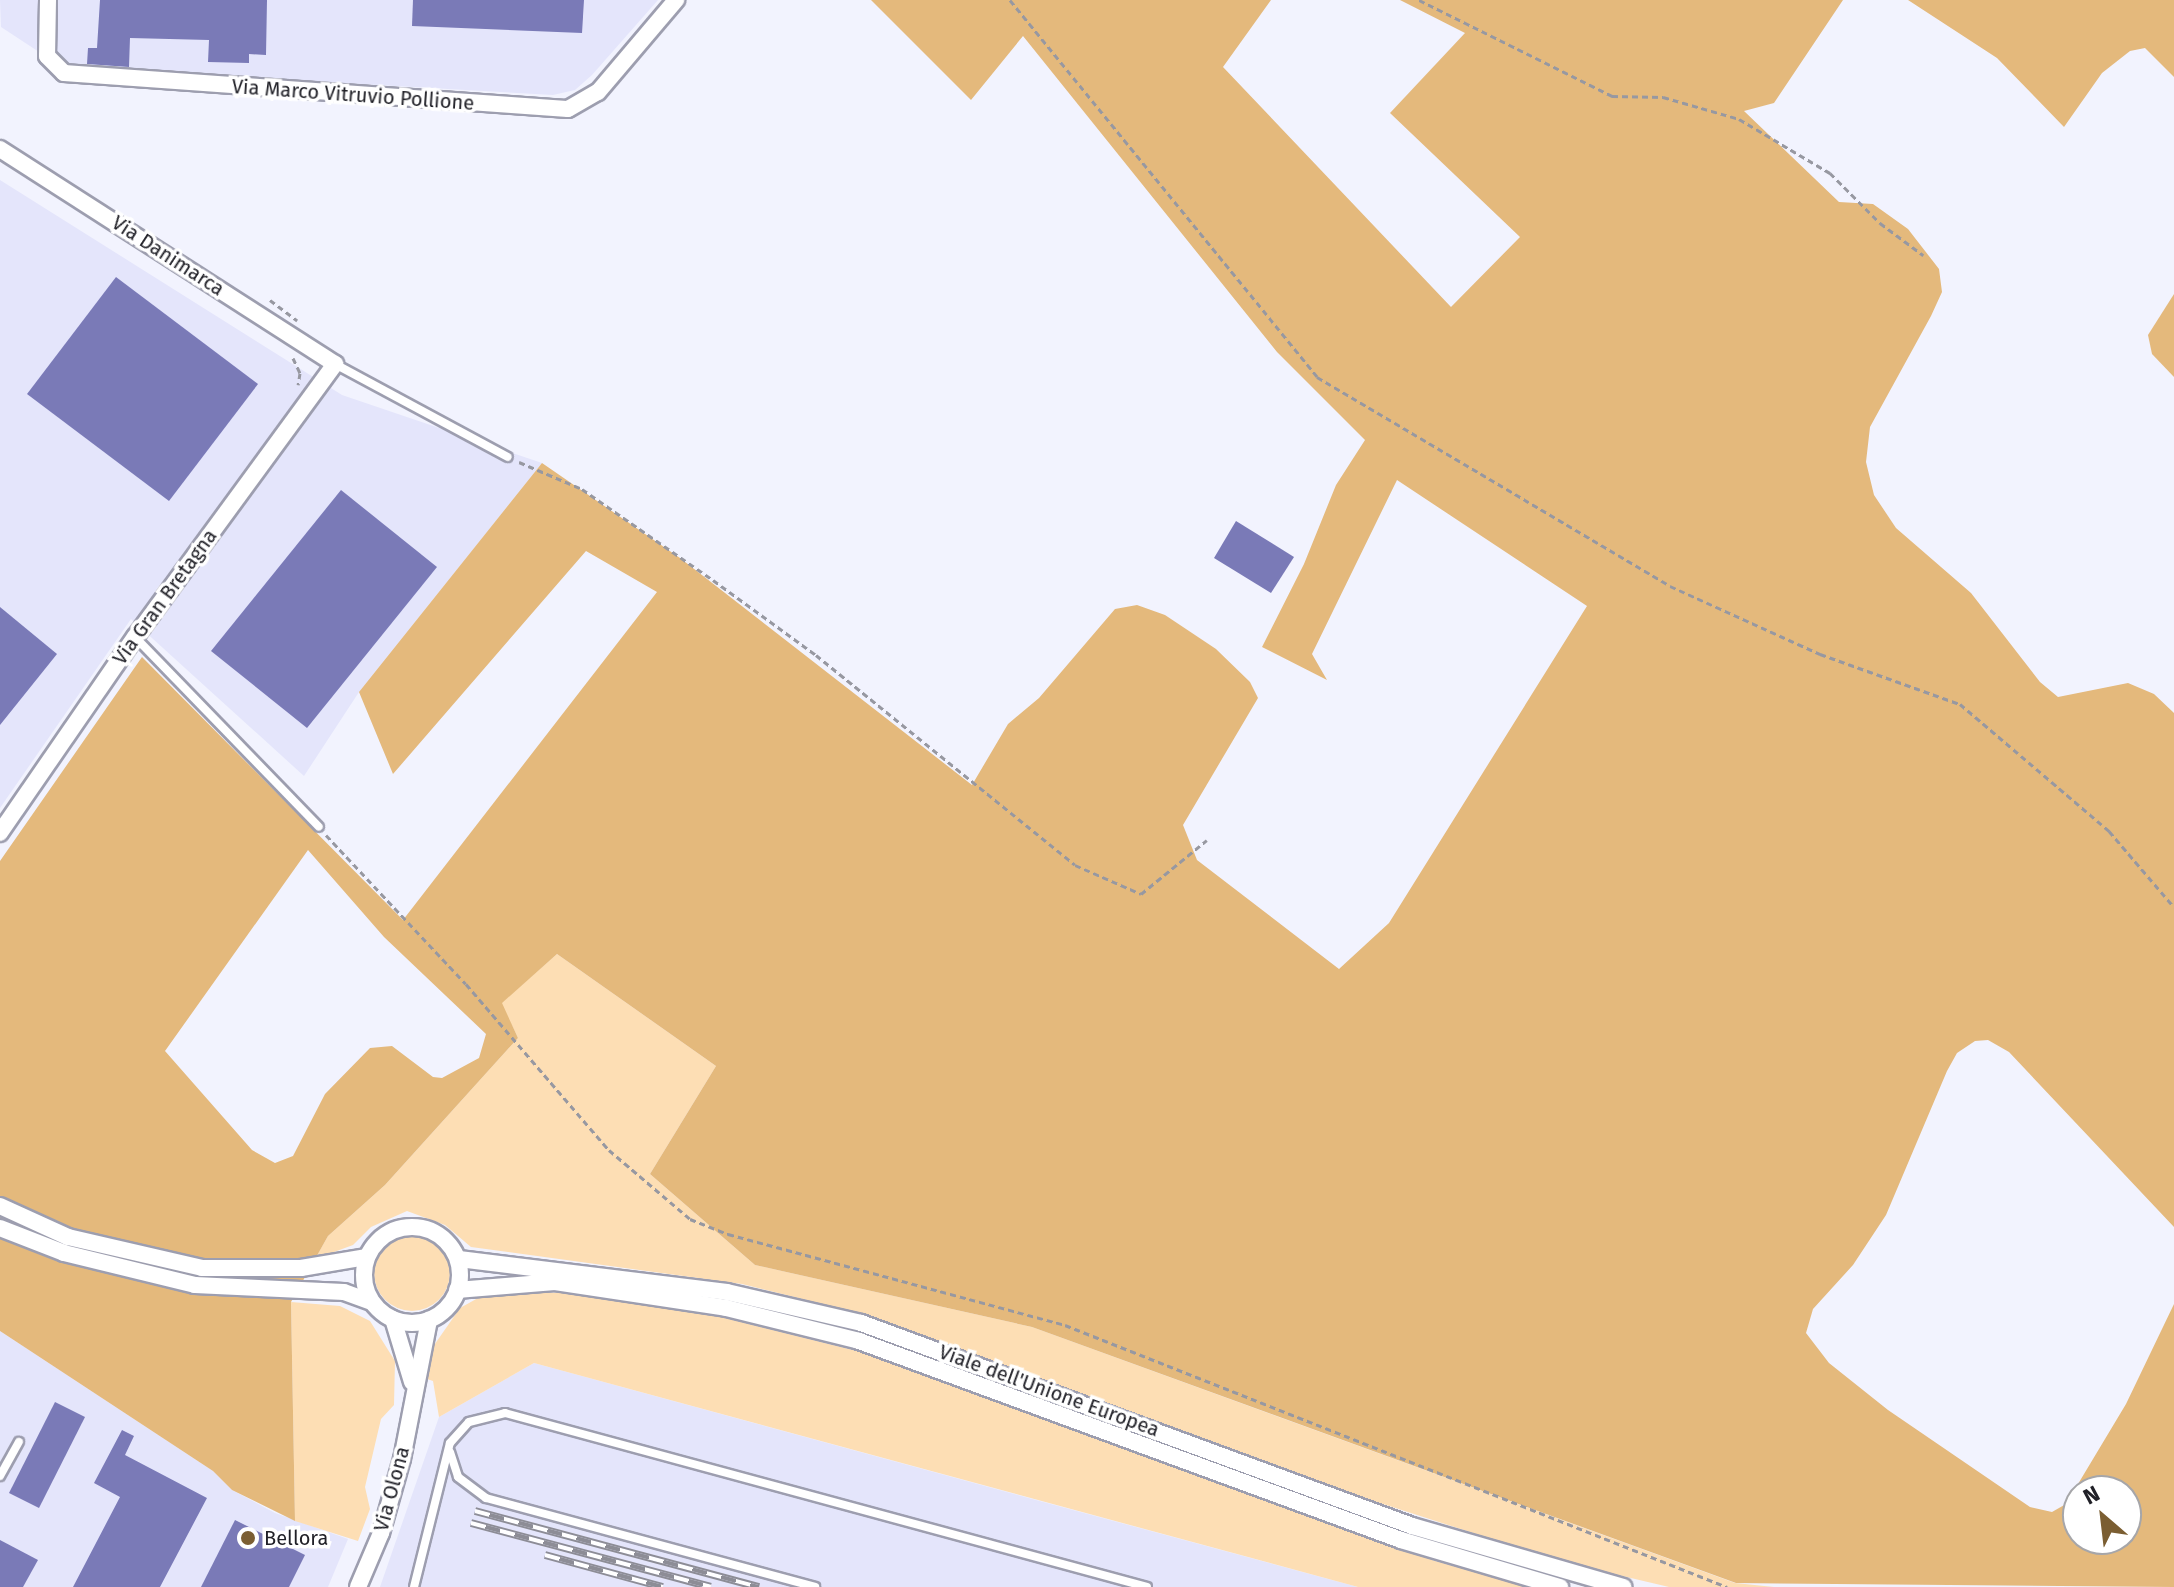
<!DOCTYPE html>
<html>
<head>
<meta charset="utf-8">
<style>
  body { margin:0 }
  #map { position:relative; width:2174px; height:1587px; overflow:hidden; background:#f2f3fe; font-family:"Fira Sans",sans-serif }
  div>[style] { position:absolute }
  .built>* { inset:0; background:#e4e5fb }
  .green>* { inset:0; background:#fddeb4 }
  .round { border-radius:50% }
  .forest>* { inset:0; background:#e4b97c }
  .building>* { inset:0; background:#7a7ab7 }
  .path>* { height:3px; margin-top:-1.5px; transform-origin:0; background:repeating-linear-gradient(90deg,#9798a1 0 6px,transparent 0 10px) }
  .roads { filter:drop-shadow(2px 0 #9d9eaf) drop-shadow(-2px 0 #9d9eaf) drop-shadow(0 2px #9d9eaf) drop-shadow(0 -2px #9d9eaf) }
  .service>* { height:8px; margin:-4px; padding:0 4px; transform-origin:4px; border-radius:4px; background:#fff }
  .minor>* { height:16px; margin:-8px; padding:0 8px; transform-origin:8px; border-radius:8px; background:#fff }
  .minor>.ring { margin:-8px; padding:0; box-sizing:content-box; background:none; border:16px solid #fff; border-radius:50% }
  .rail>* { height:8px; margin-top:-4px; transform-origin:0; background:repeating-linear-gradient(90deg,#fff 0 15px,#8d8d96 0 30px); box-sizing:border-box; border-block:2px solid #8d8d96 }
  .dots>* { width:22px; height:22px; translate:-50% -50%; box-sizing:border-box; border:4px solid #fff; border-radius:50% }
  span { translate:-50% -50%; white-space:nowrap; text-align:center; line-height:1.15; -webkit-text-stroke:7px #fff; paint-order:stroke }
  .street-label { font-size:20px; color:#202027 }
  .poi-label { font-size:20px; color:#202027 }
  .left { translate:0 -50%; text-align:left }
  .north { position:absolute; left:2062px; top:1475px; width:80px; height:80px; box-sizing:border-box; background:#fff; border:2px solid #a6a6a9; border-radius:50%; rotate:332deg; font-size:22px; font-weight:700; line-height:32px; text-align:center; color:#202027 }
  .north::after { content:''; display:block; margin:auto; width:28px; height:36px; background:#7b5e32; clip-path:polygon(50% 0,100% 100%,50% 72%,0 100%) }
</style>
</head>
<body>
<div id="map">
  <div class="built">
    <div style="clip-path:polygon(0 0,658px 0,592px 75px,575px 90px,553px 95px,62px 67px,1px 27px)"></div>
    <div style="clip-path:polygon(0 180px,342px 395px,542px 463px,359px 692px,304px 776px,131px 619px,0 808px)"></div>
    <div style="clip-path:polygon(0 1331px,213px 1471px,232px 1490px,275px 1513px,348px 1539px,328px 1587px,0 1587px)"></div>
    <div style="clip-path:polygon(534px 1363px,1036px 1500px,1358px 1587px,380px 1587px,439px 1417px)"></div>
  </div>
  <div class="green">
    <div style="clip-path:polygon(557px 954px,716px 1066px,650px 1174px,755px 1265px,1032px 1327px,1735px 1583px,1774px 1587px,1669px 1587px,1563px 1562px,1321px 1484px,871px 1316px,742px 1284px,471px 1247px,445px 1225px,407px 1211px,371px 1227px,353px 1245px,315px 1259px,328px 1236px,385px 1185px,518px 1038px,501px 1003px)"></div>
    <div class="round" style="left:374px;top:1235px;width:76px;height:76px"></div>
    <div style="clip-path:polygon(514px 1292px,572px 1293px,693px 1310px,857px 1351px,1435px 1561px,1529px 1587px,1358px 1587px,534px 1363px,439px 1417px,433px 1381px,427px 1379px,430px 1351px,460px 1308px,478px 1298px)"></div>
    <div style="clip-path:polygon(291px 1302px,340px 1306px,370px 1321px,395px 1361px,394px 1405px,381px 1419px,365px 1487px,370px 1509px,358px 1541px,295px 1521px)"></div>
  </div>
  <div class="forest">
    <div style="clip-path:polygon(evenodd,871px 0,1271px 0,1223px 67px,1451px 307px,1520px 237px,1390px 113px,1465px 33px,1400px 0,1843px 0,1774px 103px,1744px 111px,1839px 202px,1873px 204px,1908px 229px,1939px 269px,1942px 292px,1931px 316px,1870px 427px,1866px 462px,1874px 495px,1896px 528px,1971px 593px,2040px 682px,2058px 697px,2128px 683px,2154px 694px,2174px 713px,2174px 1227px,2009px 1052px,1988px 1040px,1975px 1041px,1957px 1053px,1947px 1071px,1886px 1215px,1853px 1265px,1813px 1309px,1806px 1333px,1829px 1363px,1888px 1410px,2030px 1507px,2052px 1512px,2066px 1504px,2126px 1404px,2174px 1304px,2174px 1587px,1736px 1583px,1032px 1327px,755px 1265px,650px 1174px,716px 1066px,557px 954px,502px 1003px,518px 1038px,385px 1185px,328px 1236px,291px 1302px,295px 1521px,232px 1490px,213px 1471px,0 1331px,0 861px,142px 657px,403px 920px,657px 592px,586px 551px,393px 774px,359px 692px,542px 463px,680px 558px,972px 785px,1008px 724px,1039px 698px,1115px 609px,1137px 605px,1165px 615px,1216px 649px,1250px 682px,1258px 698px,1183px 825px,1197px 860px,1339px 969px,1389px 923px,1587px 606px,1397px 480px,1312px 654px,1327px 680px,1262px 647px,1304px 564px,1336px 485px,1365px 440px,1277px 352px,1023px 36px,971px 100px,871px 0,308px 850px,384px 937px,486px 1034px,479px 1058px,442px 1078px,433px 1077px,392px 1046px,370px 1048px,325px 1094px,293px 1156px,275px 1163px,252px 1150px,165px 1051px,308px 850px,871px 0,2078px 1491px,2126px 1491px,2126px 1539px,2078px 1539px,2078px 1491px)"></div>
    <div style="clip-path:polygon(1908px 0,2174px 0,2174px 77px,2145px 48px,2130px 51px,2102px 73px,2064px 127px,1997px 58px)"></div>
    <div style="clip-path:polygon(2174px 294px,2174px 377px,2152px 354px,2148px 335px)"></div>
  </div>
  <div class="building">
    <div style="clip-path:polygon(100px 0,267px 0,266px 55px,249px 54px,249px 63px,208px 62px,209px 40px,130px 38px,129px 67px,87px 64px,88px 48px,97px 48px)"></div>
    <div style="clip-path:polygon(413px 0,584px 0,582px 33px,412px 26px)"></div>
    <div style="clip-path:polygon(116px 277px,258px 384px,169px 501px,27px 394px)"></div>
    <div style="clip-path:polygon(341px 490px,437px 567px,307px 728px,211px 651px)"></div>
    <div style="clip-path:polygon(1236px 521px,1294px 557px,1271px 593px,1214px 558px)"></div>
    <div style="clip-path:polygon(0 607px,57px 654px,0 725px)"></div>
    <div style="clip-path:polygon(55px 1402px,85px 1417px,39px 1508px,9px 1493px)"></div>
    <div style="clip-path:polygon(122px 1430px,134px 1436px,125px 1455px,207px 1498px,160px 1587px,73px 1587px,120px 1497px,94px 1483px)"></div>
    <div style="clip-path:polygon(235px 1520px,305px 1555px,289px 1587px,201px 1587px)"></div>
    <div style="clip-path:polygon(0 1540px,38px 1560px,23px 1587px,0 1587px)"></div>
  </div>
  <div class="path">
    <div style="left:1010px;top:0;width:486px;rotate:50.8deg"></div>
    <div style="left:1317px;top:377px;width:410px;rotate:30.6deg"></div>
    <div style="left:1670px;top:586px;width:165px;rotate:24.4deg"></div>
    <div style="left:1820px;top:654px;width:149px;rotate:19.7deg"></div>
    <div style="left:1960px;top:704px;width:196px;rotate:40.4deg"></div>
    <div style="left:2109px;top:831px;width:100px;rotate:49.5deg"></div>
    <div style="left:1419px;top:0;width:216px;rotate:26.4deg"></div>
    <div style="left:1612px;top:96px;width:51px;rotate:1.1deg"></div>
    <div style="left:1663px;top:97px;width:79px;rotate:16.1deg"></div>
    <div style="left:1739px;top:119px;width:106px;rotate:30.7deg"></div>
    <div style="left:1830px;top:173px;width:71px;rotate:45deg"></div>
    <div style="left:1880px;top:223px;width:54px;rotate:36.7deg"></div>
    <div style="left:270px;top:300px;width:34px;rotate:37deg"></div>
    <div style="left:293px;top:358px;width:17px;rotate:65deg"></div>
    <div style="left:300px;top:373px;width:12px;rotate:99deg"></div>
    <div style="left:519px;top:462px;width:69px;rotate:23.2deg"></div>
    <div style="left:582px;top:489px;width:160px;rotate:34.8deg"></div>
    <div style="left:713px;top:580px;width:127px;rotate:36.1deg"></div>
    <div style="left:816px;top:655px;width:333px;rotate:39deg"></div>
    <div style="left:1075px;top:865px;width:72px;rotate:23.7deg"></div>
    <div style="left:1141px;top:894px;width:85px;rotate:-39.3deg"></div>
    <div style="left:326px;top:835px;width:204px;rotate:46.8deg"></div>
    <div style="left:466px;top:984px;width:219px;rotate:49.3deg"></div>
    <div style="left:609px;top:1150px;width:106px;rotate:40.4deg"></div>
    <div style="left:690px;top:1219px;width:41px;rotate:21.5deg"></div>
    <div style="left:728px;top:1234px;width:349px;rotate:15.1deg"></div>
    <div style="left:1065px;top:1325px;width:712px;rotate:21.59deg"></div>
  </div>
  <div class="roads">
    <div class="service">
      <div style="left:335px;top:364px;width:196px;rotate:28.3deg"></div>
      <div style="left:135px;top:637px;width:264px;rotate:45.9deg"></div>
      <div style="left:450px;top:1452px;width:26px;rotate:72deg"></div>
      <div style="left:458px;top:1477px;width:35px;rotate:37deg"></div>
      <div style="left:486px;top:1498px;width:341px;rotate:15.1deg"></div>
      <div style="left:0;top:1476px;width:39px;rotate:-61deg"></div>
      <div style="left:414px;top:1587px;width:148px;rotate:-76deg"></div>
      <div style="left:450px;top:1443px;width:28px;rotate:-48deg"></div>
      <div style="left:469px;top:1422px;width:37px;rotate:-14deg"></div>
      <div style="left:505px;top:1413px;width:665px;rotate:15.16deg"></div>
    </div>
    <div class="minor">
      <div style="left:48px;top:0;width:56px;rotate:91deg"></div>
      <div style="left:47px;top:56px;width:24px;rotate:45deg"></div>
      <div style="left:64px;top:73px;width:505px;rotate:4.09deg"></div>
      <div style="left:568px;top:109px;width:34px;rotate:-30deg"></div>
      <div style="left:598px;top:92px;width:121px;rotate:-49.7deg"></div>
      <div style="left:0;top:149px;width:398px;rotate:32.7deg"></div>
      <div style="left:335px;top:364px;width:338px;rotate:126.2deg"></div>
      <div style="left:135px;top:637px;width:238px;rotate:124.6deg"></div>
      <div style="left:0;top:1206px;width:75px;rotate:24.5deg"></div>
      <div style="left:68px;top:1237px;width:138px;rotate:13deg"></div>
      <div style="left:202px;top:1268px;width:99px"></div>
      <div style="left:301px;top:1268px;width:67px;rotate:-9.5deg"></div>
      <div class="ring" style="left:364px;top:1227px;width:80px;height:80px"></div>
      <div style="left:0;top:1228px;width:69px;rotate:21.3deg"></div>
      <div style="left:64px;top:1253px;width:135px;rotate:13.7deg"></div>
      <div style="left:195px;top:1285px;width:149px;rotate:2.7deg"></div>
      <div style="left:344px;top:1292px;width:30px;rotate:20deg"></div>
      <div style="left:459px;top:1259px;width:270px;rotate:7deg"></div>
      <div style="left:727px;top:1292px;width:138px;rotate:13deg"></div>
      <div style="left:861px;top:1323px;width:587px;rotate:20.22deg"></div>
      <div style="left:1412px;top:1526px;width:220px;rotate:16.1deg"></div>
      <div style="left:457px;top:1290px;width:98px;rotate:-4.7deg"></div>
      <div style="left:555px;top:1282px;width:173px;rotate:8.6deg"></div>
      <div style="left:726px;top:1308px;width:137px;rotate:13.9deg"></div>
      <div style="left:859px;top:1341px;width:577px;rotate:20.16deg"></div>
      <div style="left:1401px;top:1540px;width:166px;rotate:16.5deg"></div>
      <div style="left:393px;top:1319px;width:66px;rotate:73.2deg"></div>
      <div style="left:358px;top:1587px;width:59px;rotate:-66.9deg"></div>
      <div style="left:381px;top:1533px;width:77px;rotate:-74.2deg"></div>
      <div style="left:402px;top:1459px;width:142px;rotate:-79deg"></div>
    </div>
  </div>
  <div class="rail">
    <div style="left:475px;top:1511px;width:294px;rotate:15deg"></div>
    <div style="left:471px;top:1523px;width:248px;rotate:14.9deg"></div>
    <div style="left:545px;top:1555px;width:122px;rotate:15.2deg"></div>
  </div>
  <div class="dots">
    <div style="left:248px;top:1538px;background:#7b5e32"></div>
  </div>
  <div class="street-label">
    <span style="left:353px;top:95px;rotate:4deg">Via Marco Vitruvio Pollione</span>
    <span style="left:168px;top:256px;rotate:33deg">Via Danimarca</span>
    <span style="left:165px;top:597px;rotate:-54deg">Via Gran Bretagna</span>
    <span style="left:1049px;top:1391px;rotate:20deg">Viale dell'Unione Europea</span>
    <span style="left:392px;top:1489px;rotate:-75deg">Via Olona</span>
  </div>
  <div class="poi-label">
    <span class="left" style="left:264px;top:1538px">Bellora</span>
  </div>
  <div class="north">N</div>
</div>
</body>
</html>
